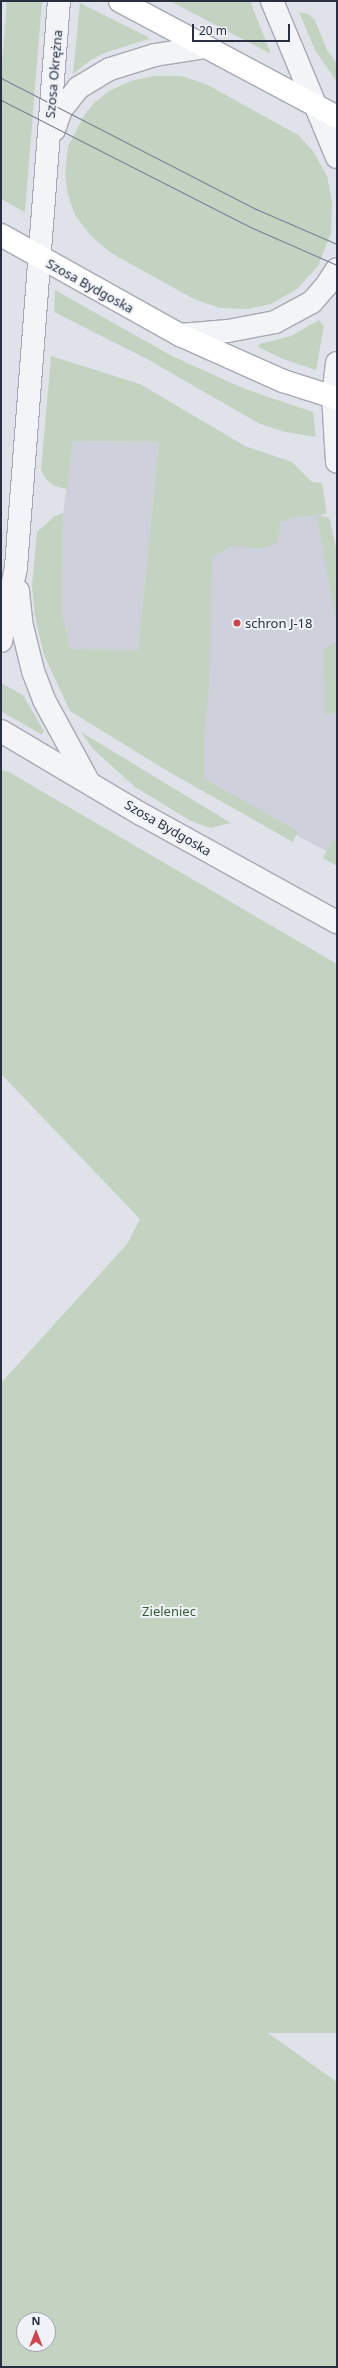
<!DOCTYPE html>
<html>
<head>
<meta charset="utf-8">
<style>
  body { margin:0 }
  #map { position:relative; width:338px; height:2368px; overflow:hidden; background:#e0e2e9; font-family:"Noto Sans",sans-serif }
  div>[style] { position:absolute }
  .built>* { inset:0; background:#ced1db }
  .green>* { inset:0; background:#c4d3c1 }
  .roads { filter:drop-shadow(1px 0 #a5a9b3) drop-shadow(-1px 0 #a5a9b3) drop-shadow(0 1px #a5a9b3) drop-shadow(0 -1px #a5a9b3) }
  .tertiary>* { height:22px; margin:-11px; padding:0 11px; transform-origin:11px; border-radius:11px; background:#f2f4f7 }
  .primary>* { height:22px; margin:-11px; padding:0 11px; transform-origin:11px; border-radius:11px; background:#fff }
  .tram>* { height:1px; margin:-0.5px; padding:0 0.5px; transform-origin:0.5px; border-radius:0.5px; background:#798092 }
  .dots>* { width:11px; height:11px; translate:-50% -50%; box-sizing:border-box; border:2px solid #eff2f6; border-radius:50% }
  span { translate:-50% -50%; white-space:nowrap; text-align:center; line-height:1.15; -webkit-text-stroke:4px #eff2f6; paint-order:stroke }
  .street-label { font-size:13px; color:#292f40 }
  .poi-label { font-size:13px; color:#292f40 }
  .left { translate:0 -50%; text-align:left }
  .park-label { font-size:13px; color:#3a5c36 }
  .frame { position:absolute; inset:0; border:2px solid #292f40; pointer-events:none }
  .north { position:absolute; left:16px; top:2312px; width:40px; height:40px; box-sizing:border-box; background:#eff2f6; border:1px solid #a0a4ad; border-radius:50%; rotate:0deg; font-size:11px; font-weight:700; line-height:16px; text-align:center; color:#292f40 }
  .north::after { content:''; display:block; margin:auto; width:14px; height:18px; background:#cd454d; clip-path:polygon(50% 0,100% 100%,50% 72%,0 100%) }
  .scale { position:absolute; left:192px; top:24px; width:98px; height:18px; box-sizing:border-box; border:2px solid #292f40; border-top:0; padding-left:5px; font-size:12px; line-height:14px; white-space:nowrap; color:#292f40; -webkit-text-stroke:3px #eff2f6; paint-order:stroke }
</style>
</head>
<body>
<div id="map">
  <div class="built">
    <div style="clip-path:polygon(73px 441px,159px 442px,138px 650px,71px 649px,62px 613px,63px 513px)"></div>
    <div style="clip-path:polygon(161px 499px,320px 502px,337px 601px,337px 857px,140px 751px)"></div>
  </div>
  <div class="green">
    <div style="clip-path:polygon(7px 1px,42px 1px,25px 212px,1px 199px,1px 77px)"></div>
    <div style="clip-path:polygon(170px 1px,250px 1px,271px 54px)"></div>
    <div style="clip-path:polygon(80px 3px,148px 37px,149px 39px,104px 53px,88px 62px,73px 74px)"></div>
    <div style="clip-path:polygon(299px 12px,308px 14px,315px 20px,327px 50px,337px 64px,337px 82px,315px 50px)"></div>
    <div style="clip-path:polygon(153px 76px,181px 76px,206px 84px,298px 135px,313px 151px,327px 176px,332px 201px,331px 233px,318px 266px,297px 289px,271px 304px,248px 309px,220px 308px,194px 299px,111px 253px,90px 235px,75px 215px,68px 195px,65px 174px,68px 147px,83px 117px,94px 103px,109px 91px,131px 81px)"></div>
    <div style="clip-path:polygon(55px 290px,172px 356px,245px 389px,313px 412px,316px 437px,285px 432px,260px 424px,147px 359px,54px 312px)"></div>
    <div style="clip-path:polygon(319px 320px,324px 326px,316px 370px,283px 359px,258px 347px,260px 344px,291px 336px)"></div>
    <div style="clip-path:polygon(51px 356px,140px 384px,245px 446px,292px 462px,312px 482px,322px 483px,327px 514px,287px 518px,288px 521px,281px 521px,278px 543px,265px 548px,230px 547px,212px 558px,209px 688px,204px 738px,204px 779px,298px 831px,293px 842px,169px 772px,70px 711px,44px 655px,35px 617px,32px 586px,37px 532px,55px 516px,63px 513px,62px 613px,71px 649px,138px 650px,159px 442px,73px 441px,67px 489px,54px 486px,46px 479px,41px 470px)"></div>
    <div style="clip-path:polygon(317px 516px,328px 517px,330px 520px,337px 552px,337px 624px)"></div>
    <div style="clip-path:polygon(337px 642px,337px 713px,325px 714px,324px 649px)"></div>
    <div style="clip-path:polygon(1px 683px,23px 695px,44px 731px,42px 735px,1px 711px)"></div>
    <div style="clip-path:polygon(81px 732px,231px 823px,210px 828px,191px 821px,135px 787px,93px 749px)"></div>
    <div style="clip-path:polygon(evenodd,1px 770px,9px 772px,337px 964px,337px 2033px,268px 2033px,337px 2082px,337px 2367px,1px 2367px,1px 1383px,127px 1244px,140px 1219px,1px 1074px,1px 770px,24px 2320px,48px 2320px,48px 2344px,24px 2344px,24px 2320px)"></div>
    <div style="clip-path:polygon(333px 840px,337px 842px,337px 866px,323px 858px)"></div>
  </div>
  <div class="roads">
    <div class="tertiary">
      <div style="left:272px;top:1px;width:169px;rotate:67.4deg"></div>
      <div style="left:54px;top:130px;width:21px;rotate:-71deg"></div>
      <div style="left:61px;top:110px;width:28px;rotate:-52deg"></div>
      <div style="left:78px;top:88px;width:37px;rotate:-31deg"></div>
      <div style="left:110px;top:69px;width:47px;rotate:-17.3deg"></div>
      <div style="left:155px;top:55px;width:52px;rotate:-8.9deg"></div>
      <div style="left:180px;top:335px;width:48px;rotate:-4.8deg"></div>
      <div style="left:228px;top:331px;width:48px;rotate:-10.8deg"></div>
      <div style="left:275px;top:322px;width:42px;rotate:-28.4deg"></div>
      <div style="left:312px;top:302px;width:21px;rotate:-49deg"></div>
      <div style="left:326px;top:286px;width:20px;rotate:-57deg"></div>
      <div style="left:337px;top:363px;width:33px;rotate:97deg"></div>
      <div style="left:333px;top:396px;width:66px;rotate:86.5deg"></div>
      <div style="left:18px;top:591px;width:31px;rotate:84deg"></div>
      <div style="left:21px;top:622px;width:50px;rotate:76.2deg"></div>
      <div style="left:33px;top:671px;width:31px;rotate:69deg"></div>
      <div style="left:44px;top:700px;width:92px;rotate:61.5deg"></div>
      <div style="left:1px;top:641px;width:76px;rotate:-78.5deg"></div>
      <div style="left:16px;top:567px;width:568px;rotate:-85.66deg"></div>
      <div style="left:1px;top:731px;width:163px;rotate:30.7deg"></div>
      <div style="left:141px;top:814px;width:224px;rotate:28.9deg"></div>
    </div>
    <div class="primary">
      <div style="left:120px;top:1px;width:246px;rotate:28.1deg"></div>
      <div style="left:1px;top:235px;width:205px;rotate:29.2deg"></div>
      <div style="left:180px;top:335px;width:113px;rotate:24.1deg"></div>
      <div style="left:283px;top:381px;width:57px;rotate:17.5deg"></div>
    </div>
  </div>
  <div class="tram">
    <div style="left:1px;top:78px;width:287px;rotate:27.2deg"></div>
    <div style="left:256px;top:209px;width:88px;rotate:23.4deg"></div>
    <div style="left:1px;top:100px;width:277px;rotate:27deg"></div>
    <div style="left:248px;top:226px;width:97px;rotate:23.7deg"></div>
  </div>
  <div class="dots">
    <div style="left:237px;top:623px;background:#cd454d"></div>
  </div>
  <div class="street-label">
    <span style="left:54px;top:74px;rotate:-85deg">Szosa Okrężna</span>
    <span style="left:90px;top:286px;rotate:29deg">Szosa Bydgoska</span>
    <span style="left:168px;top:828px;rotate:30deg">Szosa Bydgoska</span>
  </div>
  <div class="poi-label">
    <span class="left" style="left:245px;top:623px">schron J-18</span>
  </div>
  <div class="park-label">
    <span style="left:169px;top:1611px">Zieleniec</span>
  </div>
  <div class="frame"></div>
  <div class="north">N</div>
  <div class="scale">20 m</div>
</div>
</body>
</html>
